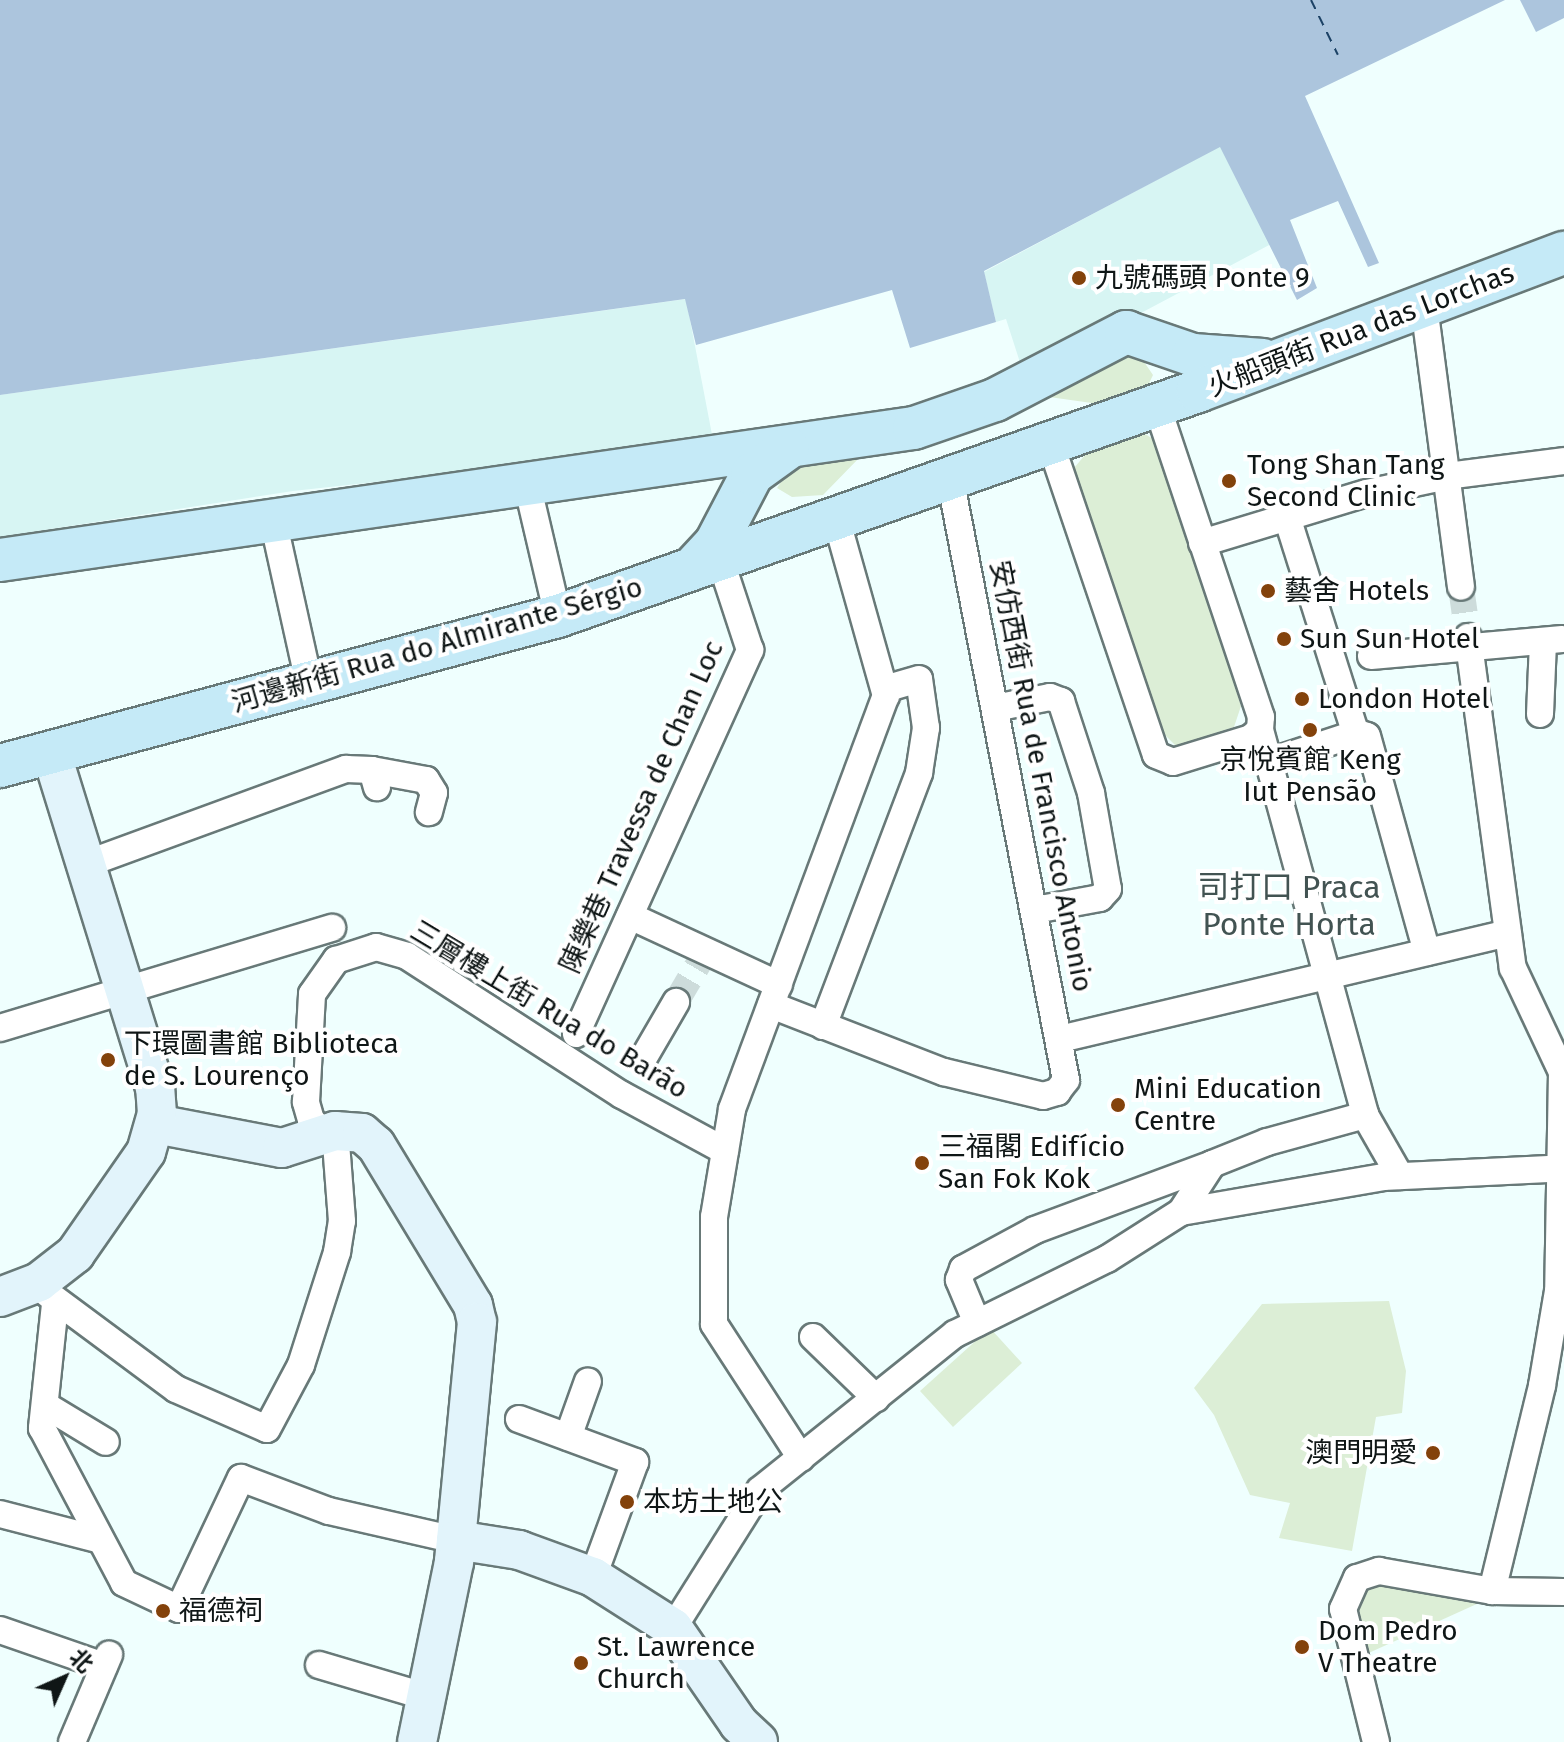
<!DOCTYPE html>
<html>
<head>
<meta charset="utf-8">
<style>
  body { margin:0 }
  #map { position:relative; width:1564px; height:1742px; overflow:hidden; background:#effffe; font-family:"Fira Sans","Noto Sans SC",sans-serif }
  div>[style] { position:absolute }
  .built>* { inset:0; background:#d7f5f3 }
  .green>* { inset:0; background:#dceed6 }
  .water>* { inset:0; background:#acc5dd }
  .ferry>* { height:2px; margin-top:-1px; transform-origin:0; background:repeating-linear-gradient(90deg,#1c4265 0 10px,transparent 0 18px) }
  .street-tunnel>* { height:26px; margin-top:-13px; transform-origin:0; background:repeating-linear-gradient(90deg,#cddcdb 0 26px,transparent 0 39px) }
  .roads { filter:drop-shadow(2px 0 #687978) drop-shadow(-2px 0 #687978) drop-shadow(0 2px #687978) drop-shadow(0 -2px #687978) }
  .street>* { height:26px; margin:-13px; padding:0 13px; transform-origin:13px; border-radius:13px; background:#fff }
  .secondary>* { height:38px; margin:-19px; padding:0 19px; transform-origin:19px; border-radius:19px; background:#e2f4fb }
  .primary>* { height:42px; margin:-21px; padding:0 21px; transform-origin:21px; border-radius:21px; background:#c5eaf7 }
  .dots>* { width:22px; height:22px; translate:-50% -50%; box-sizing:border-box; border:4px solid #fff; border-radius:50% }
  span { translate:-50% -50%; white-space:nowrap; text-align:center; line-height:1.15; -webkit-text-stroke:8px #fff; paint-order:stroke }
  .poi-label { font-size:28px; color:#0f1616 }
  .left { translate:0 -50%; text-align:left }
  .right { translate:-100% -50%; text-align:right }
  .street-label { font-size:28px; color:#0f1616 }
  .quarter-label { font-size:32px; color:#425352 }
  .north { position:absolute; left:24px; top:1638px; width:80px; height:80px; -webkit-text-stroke:6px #fff; paint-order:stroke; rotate:45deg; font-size:22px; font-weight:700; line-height:32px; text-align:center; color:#0f1616 }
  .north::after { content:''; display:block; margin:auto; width:28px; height:36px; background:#0f1616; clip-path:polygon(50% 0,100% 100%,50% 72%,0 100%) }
</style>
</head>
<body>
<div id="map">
  <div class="built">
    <div style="clip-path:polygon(1220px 146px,1273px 243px,1024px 375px,1006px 319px,996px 322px,984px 272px)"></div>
    <div style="clip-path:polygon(686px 299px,714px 445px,293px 491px,0 537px,0 395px)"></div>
  </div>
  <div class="green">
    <div style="clip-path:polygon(1094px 351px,1138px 353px,1153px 375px,1143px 396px,1113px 406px,1035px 395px,860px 457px,823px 495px,792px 497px,777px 488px,789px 470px)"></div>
    <div style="clip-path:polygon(1145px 434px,1158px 442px,1241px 706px,1234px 727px,1176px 746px,1163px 733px,1074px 468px,1085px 455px)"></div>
    <div style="clip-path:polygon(1389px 1301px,1406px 1371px,1402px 1413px,1376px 1417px,1352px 1551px,1279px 1538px,1290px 1503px,1250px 1495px,1214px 1415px,1194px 1388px,1262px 1304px)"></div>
    <div style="clip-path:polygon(990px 1328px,1022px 1363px,953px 1427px,920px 1391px)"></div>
    <div style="clip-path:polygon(1370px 1580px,1490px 1598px,1362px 1656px,1351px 1601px)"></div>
  </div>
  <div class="water">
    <div style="clip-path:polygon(0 0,1505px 0,1305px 96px,1379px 263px,1368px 267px,1338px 201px,1290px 220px,1317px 288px,1297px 300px,1220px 147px,984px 271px,996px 322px,910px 348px,892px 290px,696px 345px,685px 299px,0 395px)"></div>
    <div style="clip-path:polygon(1520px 0,1564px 0,1564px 18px,1536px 32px)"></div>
  </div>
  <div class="ferry">
    <div style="left:1311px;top:0;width:61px;rotate:63.9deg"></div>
  </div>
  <div class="street-tunnel">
    <div style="left:1461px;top:587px;width:50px;rotate:82deg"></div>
    <div style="left:676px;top:1002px;width:59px;rotate:-59.5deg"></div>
  </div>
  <div class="roads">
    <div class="street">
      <div style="left:1424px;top:306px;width:283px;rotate:82.5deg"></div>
      <div style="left:1050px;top:442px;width:330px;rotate:71.3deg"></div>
      <div style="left:1156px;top:755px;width:18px;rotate:22deg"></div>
      <div style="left:1173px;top:762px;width:82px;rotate:-17.1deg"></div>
      <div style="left:1251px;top:738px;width:12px;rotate:-42deg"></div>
      <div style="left:1260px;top:730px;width:13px;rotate:-86deg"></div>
      <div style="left:1261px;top:717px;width:328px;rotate:-108.5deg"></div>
      <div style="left:527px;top:484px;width:136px;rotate:76.8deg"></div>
      <div style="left:1287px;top:517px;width:228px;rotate:72.4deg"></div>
      <div style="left:273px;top:520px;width:167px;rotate:77.5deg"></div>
      <div style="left:1202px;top:543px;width:172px;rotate:-16.9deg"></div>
      <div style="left:1367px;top:493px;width:82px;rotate:-12deg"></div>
      <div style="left:1447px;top:476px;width:118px;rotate:-7.3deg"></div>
      <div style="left:1468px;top:637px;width:334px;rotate:82.3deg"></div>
      <div style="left:1513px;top:968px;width:115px;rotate:64.8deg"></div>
      <div style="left:1562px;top:1072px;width:219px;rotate:91deg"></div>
      <div style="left:1558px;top:1291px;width:96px;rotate:99.6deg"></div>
      <div style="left:1542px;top:1386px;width:211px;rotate:103.7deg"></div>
      <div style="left:1371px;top:656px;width:192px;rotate:-5.1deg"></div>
      <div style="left:995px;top:708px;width:56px;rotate:-11.3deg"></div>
      <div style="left:1050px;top:697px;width:12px;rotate:20deg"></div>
      <div style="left:1061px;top:701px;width:97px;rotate:71.9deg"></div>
      <div style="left:1091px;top:793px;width:97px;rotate:80deg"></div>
      <div style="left:1108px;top:889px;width:12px;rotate:132deg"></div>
      <div style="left:1100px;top:898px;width:66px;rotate:169.5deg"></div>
      <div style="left:1540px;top:714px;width:73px;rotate:-87.6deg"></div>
      <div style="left:1260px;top:730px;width:399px;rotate:74.7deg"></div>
      <div style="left:1365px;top:1115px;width:70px;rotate:60.2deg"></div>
      <div style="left:1269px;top:762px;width:94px;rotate:-18deg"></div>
      <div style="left:1358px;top:733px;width:9px;rotate:18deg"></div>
      <div style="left:1367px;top:736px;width:224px;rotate:74.5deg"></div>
      <div style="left:372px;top:770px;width:55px;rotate:10.5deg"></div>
      <div style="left:426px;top:780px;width:15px;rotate:58deg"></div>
      <div style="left:434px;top:793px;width:20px;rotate:105deg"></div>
      <div style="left:86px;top:864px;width:277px;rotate:-20.1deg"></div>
      <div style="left:346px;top:769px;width:26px;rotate:2deg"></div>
      <div style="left:372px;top:770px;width:18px;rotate:74deg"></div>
      <div style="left:630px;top:916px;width:164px;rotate:24.8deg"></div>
      <div style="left:771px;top:1005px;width:186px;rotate:21.2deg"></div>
      <div style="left:944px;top:1072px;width:102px;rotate:13.6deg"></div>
      <div style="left:1043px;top:1096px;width:15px;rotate:-16deg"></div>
      <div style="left:1057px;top:1092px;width:15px;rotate:-53deg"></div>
      <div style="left:1066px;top:1080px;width:613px;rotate:-100.91deg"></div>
      <div style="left:823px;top:1026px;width:271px;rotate:-69.2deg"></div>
      <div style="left:919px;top:773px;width:46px;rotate:-81.2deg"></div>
      <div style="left:926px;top:728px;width:49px;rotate:-98.1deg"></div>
      <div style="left:919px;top:679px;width:35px;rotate:164deg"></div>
      <div style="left:0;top:1028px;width:347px;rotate:-16.8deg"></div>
      <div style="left:576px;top:1034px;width:422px;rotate:-65.6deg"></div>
      <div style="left:750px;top:650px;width:96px;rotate:-108.2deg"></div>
      <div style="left:1060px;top:1039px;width:460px;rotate:-13.3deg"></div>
      <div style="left:643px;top:1059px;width:66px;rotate:-59.9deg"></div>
      <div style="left:326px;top:1135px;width:21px;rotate:-135deg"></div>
      <div style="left:311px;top:1120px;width:19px;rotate:-106deg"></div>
      <div style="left:306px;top:1102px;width:108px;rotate:-86.8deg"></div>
      <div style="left:312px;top:994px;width:42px;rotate:-54.8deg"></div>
      <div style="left:336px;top:960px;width:42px;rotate:-18deg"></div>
      <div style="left:376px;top:947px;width:32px;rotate:16deg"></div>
      <div style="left:407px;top:956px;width:256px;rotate:32.9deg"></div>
      <div style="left:622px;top:1095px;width:117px;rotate:28.5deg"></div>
      <div style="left:1181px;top:1212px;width:205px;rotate:-9.8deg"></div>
      <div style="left:1383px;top:1177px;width:181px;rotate:-2.8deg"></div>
      <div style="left:48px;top:1294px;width:159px;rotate:36.6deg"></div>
      <div style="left:176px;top:1389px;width:99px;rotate:23.7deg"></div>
      <div style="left:267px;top:1429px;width:72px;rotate:-62deg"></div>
      <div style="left:301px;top:1365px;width:119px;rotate:-72.3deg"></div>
      <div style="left:337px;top:1252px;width:31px;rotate:-81deg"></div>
      <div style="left:342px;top:1221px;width:90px;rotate:-94.4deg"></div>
      <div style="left:55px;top:1304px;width:125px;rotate:96deg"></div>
      <div style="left:42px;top:1428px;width:175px;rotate:62.1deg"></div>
      <div style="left:124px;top:1583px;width:61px;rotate:25.3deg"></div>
      <div style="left:179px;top:1609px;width:145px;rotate:-64.7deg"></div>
      <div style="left:241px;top:1478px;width:94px;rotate:20.6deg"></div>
      <div style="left:329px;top:1511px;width:130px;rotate:12.9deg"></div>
      <div style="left:977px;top:1323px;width:47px;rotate:-112.7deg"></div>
      <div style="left:959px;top:1280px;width:12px;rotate:-70deg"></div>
      <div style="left:963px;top:1269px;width:82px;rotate:-28.4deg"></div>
      <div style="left:1035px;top:1230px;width:189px;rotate:-20.4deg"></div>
      <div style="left:813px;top:1337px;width:88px;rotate:44.1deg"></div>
      <div style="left:45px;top:1405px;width:71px;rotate:31.2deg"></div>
      <div style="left:519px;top:1419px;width:124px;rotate:20.3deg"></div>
      <div style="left:635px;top:1462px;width:122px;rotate:110.1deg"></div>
      <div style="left:568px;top:1437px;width:59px;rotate:-70.3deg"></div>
      <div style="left:801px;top:1458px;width:160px;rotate:-123deg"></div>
      <div style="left:714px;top:1324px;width:107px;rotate:-90deg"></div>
      <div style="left:714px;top:1217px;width:109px;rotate:-80.5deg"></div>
      <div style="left:732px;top:1109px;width:441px;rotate:-69.6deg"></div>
      <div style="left:886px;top:696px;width:185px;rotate:-105.7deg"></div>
      <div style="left:0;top:1514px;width:100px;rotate:14.5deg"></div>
      <div style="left:673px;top:1628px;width:163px;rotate:-57.8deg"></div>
      <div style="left:760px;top:1490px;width:250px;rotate:-38.7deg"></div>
      <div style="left:955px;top:1334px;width:169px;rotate:-26.3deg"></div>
      <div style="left:1107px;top:1259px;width:88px;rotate:-32.4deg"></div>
      <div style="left:1181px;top:1212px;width:57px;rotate:-57.1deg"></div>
      <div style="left:1212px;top:1164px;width:59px;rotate:-21.8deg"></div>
      <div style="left:1267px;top:1142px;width:102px;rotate:-15.4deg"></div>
      <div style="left:0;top:1630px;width:110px;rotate:19.1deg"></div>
      <div style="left:319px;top:1665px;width:113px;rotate:16.5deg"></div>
      <div style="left:72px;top:1742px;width:95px;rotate:-67deg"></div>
      <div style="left:1376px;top:1742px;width:137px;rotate:-103.9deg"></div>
      <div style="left:1343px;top:1609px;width:34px;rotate:-66deg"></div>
      <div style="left:1357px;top:1578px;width:23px;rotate:-18deg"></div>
      <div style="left:1379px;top:1571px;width:115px;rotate:10deg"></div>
      <div style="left:1492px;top:1591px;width:72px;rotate:0.8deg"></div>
    </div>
    <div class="secondary">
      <div style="left:156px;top:1124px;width:128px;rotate:10.8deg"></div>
      <div style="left:282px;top:1148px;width:56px;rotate:-17.8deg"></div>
      <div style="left:335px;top:1131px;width:27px;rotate:4deg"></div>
      <div style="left:362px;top:1133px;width:18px;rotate:41deg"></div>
      <div style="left:376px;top:1145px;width:187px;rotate:58.8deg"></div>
      <div style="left:473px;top:1305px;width:17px;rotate:77deg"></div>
      <div style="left:477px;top:1322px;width:241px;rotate:95.5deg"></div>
      <div style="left:454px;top:1562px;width:184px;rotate:101.6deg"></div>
      <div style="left:0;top:1297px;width:42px;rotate:-21deg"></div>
      <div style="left:39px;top:1282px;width:46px;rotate:-37.9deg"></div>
      <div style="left:75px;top:1254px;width:124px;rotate:-55.2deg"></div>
      <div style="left:146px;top:1152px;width:40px;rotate:-74deg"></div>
      <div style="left:157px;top:1114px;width:26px;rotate:-94deg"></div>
      <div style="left:155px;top:1088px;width:351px;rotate:-107.2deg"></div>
      <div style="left:456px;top:1540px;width:64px;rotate:9deg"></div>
      <div style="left:519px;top:1550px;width:79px;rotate:20deg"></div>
      <div style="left:593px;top:1577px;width:95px;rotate:32.5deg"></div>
      <div style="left:673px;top:1628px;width:116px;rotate:55.5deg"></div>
      <div style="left:739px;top:1724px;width:26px;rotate:43deg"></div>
    </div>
    <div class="primary">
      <div style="left:0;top:560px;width:923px;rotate:-8.22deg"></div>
      <div style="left:914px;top:428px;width:86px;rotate:-19.1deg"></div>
      <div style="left:995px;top:400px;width:148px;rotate:-27.4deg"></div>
      <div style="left:1126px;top:332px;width:71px;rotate:18.9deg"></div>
      <div style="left:1193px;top:355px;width:70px;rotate:4.1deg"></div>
      <div style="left:692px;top:569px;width:35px;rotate:-47deg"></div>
      <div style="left:716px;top:543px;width:78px;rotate:-62.4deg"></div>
      <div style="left:752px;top:474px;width:44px;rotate:-35.8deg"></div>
      <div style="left:0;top:766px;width:578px;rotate:-15.05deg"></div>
      <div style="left:558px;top:616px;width:678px;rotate:-19.37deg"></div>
      <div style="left:1198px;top:391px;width:391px;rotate:-20.7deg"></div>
    </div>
  </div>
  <div class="dots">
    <div style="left:1079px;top:278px;background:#83420b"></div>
    <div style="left:1229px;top:481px;background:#83420b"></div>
    <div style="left:1268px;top:591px;background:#83420b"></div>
    <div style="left:1284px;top:639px;background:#83420b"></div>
    <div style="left:1302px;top:699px;background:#83420b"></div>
    <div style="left:1310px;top:730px;background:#83420b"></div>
    <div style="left:108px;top:1060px;background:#83420b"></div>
    <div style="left:1118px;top:1105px;background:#83420b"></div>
    <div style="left:922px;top:1163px;background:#83420b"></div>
    <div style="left:1433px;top:1453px;background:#83420b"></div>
    <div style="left:627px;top:1502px;background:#83420b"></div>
    <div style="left:163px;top:1611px;background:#83420b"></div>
    <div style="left:1302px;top:1647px;background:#83420b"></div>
    <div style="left:581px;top:1663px;background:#83420b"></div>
  </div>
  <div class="poi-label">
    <span class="left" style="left:1095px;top:278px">九號碼頭 Ponte 9</span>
    <span class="left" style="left:1247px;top:481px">Tong Shan Tang<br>Second Clinic</span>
    <span class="left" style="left:1284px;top:591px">藝舍 Hotels</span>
    <span class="left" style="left:1300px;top:639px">Sun Sun Hotel</span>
    <span class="left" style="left:1318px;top:699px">London Hotel</span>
    <span style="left:1310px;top:776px">京悅賓館 Keng<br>Iut Pensão</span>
    <span class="left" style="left:124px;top:1060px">下環圖書館 Biblioteca<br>de S. Lourenço</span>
    <span class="left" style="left:1134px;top:1105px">Mini Education<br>Centre</span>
    <span class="left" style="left:938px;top:1163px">三福閣 Edifício<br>San Fok Kok</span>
    <span class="right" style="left:1417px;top:1453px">澳門明愛</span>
    <span class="left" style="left:643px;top:1502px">本坊土地公</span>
    <span class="left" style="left:179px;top:1611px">福德祠</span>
    <span class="left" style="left:1318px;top:1647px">Dom Pedro<br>V Theatre</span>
    <span class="left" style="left:597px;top:1663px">St. Lawrence<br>Church</span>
  </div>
  <div class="street-label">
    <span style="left:1361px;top:330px;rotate:-21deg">火船頭街 Rua das Lorchas</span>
    <span style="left:437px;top:645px;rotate:-16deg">河邊新街 Rua do Almirante Sérgio</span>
    <span style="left:1041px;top:776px;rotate:79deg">安仿西街 Rua de Francisco Antonio</span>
    <span style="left:642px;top:807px;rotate:-66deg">陳樂巷 Travessa de Chan Loc</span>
    <span style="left:549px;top:1010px;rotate:31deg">三層樓上街 Rua do Barão</span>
  </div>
  <div class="quarter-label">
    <span style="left:1289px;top:906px">司打口 Praca<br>Ponte Horta</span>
  </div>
  <div class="north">北</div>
</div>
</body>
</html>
